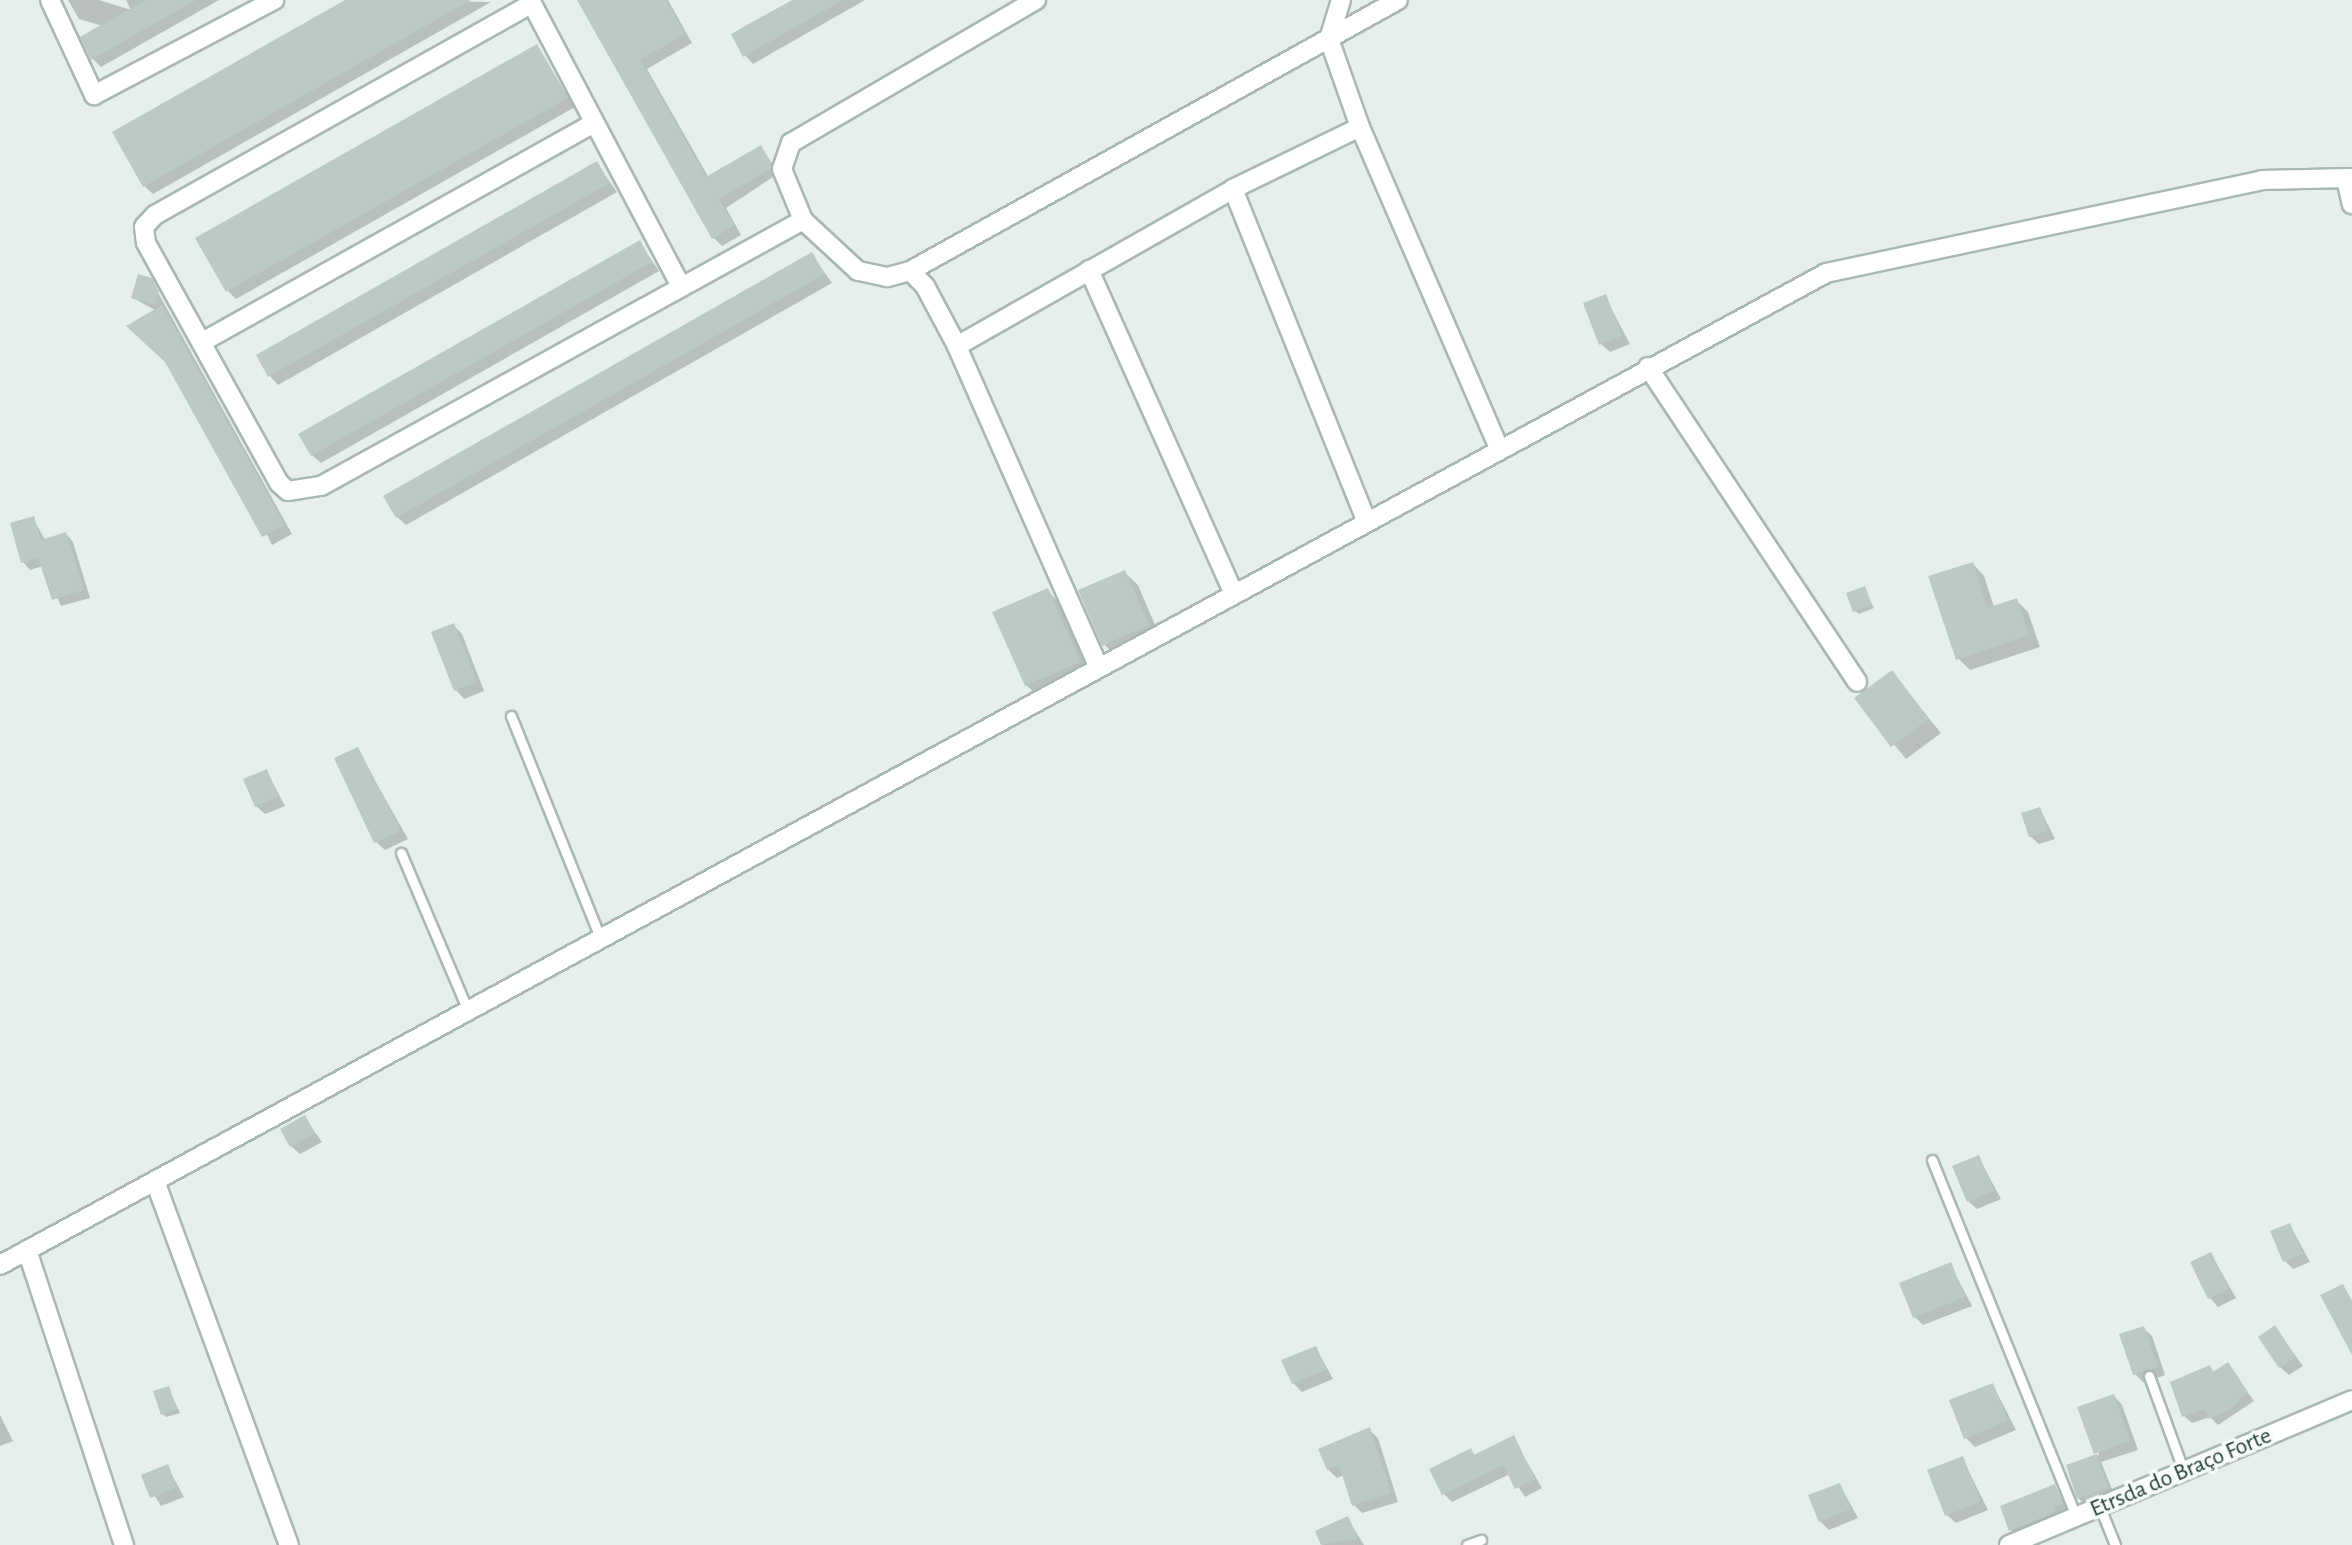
<!DOCTYPE html>
<html>
<head>
<meta charset="utf-8">
<style>
  body { margin:0 }
  #map { position:relative; width:2352px; height:1545px; overflow:hidden; background:#e6efeb; font-family:"Alegreya Sans",sans-serif }
  div>[style] { position:absolute }
  .shadow>* { inset:0; background:#0003 }
  .building>* { inset:0; background:#bbcac4 }
  .roads { filter:drop-shadow(2px 0 #a8b8b2) drop-shadow(-2px 0 #a8b8b2) drop-shadow(0 2px #a8b8b2) drop-shadow(0 -2px #a8b8b2) }
  .lane>* { height:9px; margin:-4.5px; padding:0 4.5px; transform-origin:4.5px; border-radius:4.5px; background:#fff }
  .street>* { height:18px; margin:-9px; padding:0 9px; transform-origin:9px; border-radius:9px; background:#fff }
  span { translate:-50% -50%; white-space:nowrap; text-align:center; line-height:1.15; -webkit-text-stroke:7px #f7fbf9; paint-order:stroke }
  .street-label { font-size:24px; color:#24423a }
</style>
</head>
<body>
<div id="map">
  <div class="shadow">
    <div style="clip-path:polygon(68px 0,99px 0,131px 10px,126px 0,219px 0,101px 67px,93px 59px,103px 26px,79px 19px)"></div>
    <div style="clip-path:polygon(350px 0,491px 2px,153px 194px,144px 186px)"></div>
    <div style="clip-path:polygon(579px 0,668px 0,692px 43px,647px 69px,709px 178px,761px 148px,779px 173px,726px 208px,741px 235px,722px 246px,713px 237px)"></div>
    <div style="clip-path:polygon(795px 0,865px 0,753px 64px,745px 55px)"></div>
    <div style="clip-path:polygon(536px 47px,575px 107px,236px 299px,228px 291px)"></div>
    <div style="clip-path:polygon(597px 164px,617px 192px,278px 385px,270px 376px,258px 356px)"></div>
    <div style="clip-path:polygon(639px 242px,659px 271px,321px 463px,312px 455px)"></div>
    <div style="clip-path:polygon(812px 255px,832px 283px,406px 525px,397px 517px)"></div>
    <div style="clip-path:polygon(151px 280px,292px 534px,272px 545px,157px 311px,133px 298px)"></div>
    <div style="clip-path:polygon(1605px 297px,1630px 344px,1610px 352px,1601px 344px)"></div>
    <div style="clip-path:polygon(33px 518px,45px 540px,66px 534px,73px 542px,90px 598px,61px 606px,43px 566px,30px 570px,23px 562px)"></div>
    <div style="clip-path:polygon(1973px 564px,1984px 576px,1994px 607px,2016px 600px,2028px 612px,2040px 647px,1970px 670px,1958px 658px)"></div>
    <div style="clip-path:polygon(1124px 572px,1138px 585px,1161px 639px,1117px 658px,1104px 644px)"></div>
    <div style="clip-path:polygon(1864px 589px,1874px 608px,1859px 614px,1855px 611px)"></div>
    <div style="clip-path:polygon(1047px 590px,1060px 604px,1092px 676px,1040px 698px,1026px 685px)"></div>
    <div style="clip-path:polygon(453px 625px,462px 634px,484px 691px,464px 699px,456px 690px)"></div>
    <div style="clip-path:polygon(1892px 673px,1941px 733px,1906px 759px,1857px 699px)"></div>
    <div style="clip-path:polygon(357px 749px,408px 839px,385px 850px,376px 842px)"></div>
    <div style="clip-path:polygon(267px 772px,285px 806px,265px 814px,256px 806px)"></div>
    <div style="clip-path:polygon(2040px 809px,2055px 839px,2039px 844px,2030px 836px)"></div>
    <div style="clip-path:polygon(304px 1117px,322px 1142px,300px 1154px,291px 1146px)"></div>
    <div style="clip-path:polygon(1979px 1158px,2001px 1199px,1977px 1209px,1968px 1201px)"></div>
    <div style="clip-path:polygon(2290px 1225px,2310px 1262px,2293px 1269px,2284px 1260px)"></div>
    <div style="clip-path:polygon(2211px 1254px,2236px 1298px,2218px 1307px,2210px 1298px)"></div>
    <div style="clip-path:polygon(1950px 1264px,1972px 1306px,1923px 1325px,1915px 1317px)"></div>
    <div style="clip-path:polygon(2143px 1328px,2152px 1336px,2165px 1375px,2144px 1383px,2135px 1374px)"></div>
    <div style="clip-path:polygon(2275px 1328px,2303px 1366px,2289px 1375px,2280px 1367px)"></div>
    <div style="clip-path:polygon(1316px 1348px,1333px 1379px,1302px 1392px,1293px 1383px)"></div>
    <div style="clip-path:polygon(2227px 1364px,2254px 1401px,2218px 1425px,2210px 1417px,2192px 1423px,2184px 1416px,2209px 1368px,2215px 1373px)"></div>
    <div style="clip-path:polygon(1993px 1385px,2016px 1430px,1975px 1447px,1966px 1438px)"></div>
    <div style="clip-path:polygon(168px 1388px,180px 1413px,166px 1417px,163px 1414px)"></div>
    <div style="clip-path:polygon(2114px 1396px,2122px 1405px,2138px 1450px,2101px 1462px,2115px 1496px,2087px 1506px,2078px 1498px,2069px 1466px,2098px 1456px)"></div>
    <div style="clip-path:polygon(0 1415px,13px 1441px,0 1446px)"></div>
    <div style="clip-path:polygon(1369px 1430px,1378px 1438px,1398px 1502px,1362px 1513px,1354px 1505px,1344px 1475px,1337px 1478px,1328px 1469px)"></div>
    <div style="clip-path:polygon(1513px 1438px,1542px 1488px,1525px 1497px,1510px 1474px,1452px 1502px,1444px 1494px,1470px 1451px,1476px 1456px)"></div>
    <div style="clip-path:polygon(1962px 1458px,1988px 1510px,1956px 1523px,1947px 1515px)"></div>
    <div style="clip-path:polygon(167px 1466px,184px 1497px,161px 1506px,143px 1476px)"></div>
    <div style="clip-path:polygon(1840px 1485px,1858px 1518px,1829px 1530px,1820px 1521px)"></div>
    <div style="clip-path:polygon(2054px 1487px,2070px 1512px,2019px 1538px,2011px 1530px)"></div>
    <div style="clip-path:polygon(1348px 1519px,1364px 1545px,1323px 1545px,1317px 1532px)"></div>
  </div>
  <div class="building">
    <div style="clip-path:polygon(145px 0,196px 0,91px 60px,80px 37px)"></div>
    <div style="clip-path:polygon(345px 0,471px 0,143px 187px,112px 132px)"></div>
    <div style="clip-path:polygon(577px 0,666px 0,685px 34px,640px 60px,706px 177px,761px 145px,771px 163px,771px 169px,719px 199px,734px 226px,712px 239px)"></div>
    <div style="clip-path:polygon(792px 0,843px 0,743px 57px,731px 34px)"></div>
    <div style="clip-path:polygon(537px 44px,568px 98px,226px 292px,195px 238px)"></div>
    <div style="clip-path:polygon(597px 161px,610px 183px,268px 377px,256px 355px)"></div>
    <div style="clip-path:polygon(640px 240px,652px 262px,311px 456px,298px 434px)"></div>
    <div style="clip-path:polygon(812px 252px,825px 274px,396px 518px,383px 496px)"></div>
    <div style="clip-path:polygon(138px 274px,152px 278px,159px 292px,155px 305px,131px 298px)"></div>
    <div style="clip-path:polygon(1606px 294px,1622px 336px,1599px 345px,1583px 303px)"></div>
    <div style="clip-path:polygon(162px 305px,285px 525px,262px 537px,165px 362px,126px 326px)"></div>
    <div style="clip-path:polygon(34px 516px,41px 540px,66px 532px,84px 590px,52px 600px,38px 558px,21px 563px,10px 523px)"></div>
    <div style="clip-path:polygon(1973px 562px,1987px 608px,2017px 598px,2029px 635px,1956px 660px,1928px 576px)"></div>
    <div style="clip-path:polygon(1125px 570px,1149px 625px,1102px 646px,1078px 590px)"></div>
    <div style="clip-path:polygon(1865px 586px,1872px 605px,1853px 612px,1846px 593px)"></div>
    <div style="clip-path:polygon(1048px 588px,1080px 662px,1025px 686px,992px 612px)"></div>
    <div style="clip-path:polygon(454px 623px,477px 682px,454px 691px,431px 632px)"></div>
    <div style="clip-path:polygon(1892px 670px,1929px 719px,1891px 747px,1854px 698px)"></div>
    <div style="clip-path:polygon(358px 747px,401px 831px,374px 843px,334px 758px)"></div>
    <div style="clip-path:polygon(267px 769px,278px 797px,255px 807px,243px 779px)"></div>
    <div style="clip-path:polygon(2040px 807px,2048px 831px,2029px 837px,2021px 813px)"></div>
    <div style="clip-path:polygon(305px 1115px,315px 1133px,290px 1147px,280px 1129px)"></div>
    <div style="clip-path:polygon(1979px 1155px,1994px 1191px,1967px 1202px,1952px 1166px)"></div>
    <div style="clip-path:polygon(2290px 1223px,2303px 1254px,2283px 1262px,2270px 1231px)"></div>
    <div style="clip-path:polygon(2211px 1252px,2229px 1289px,2208px 1299px,2190px 1262px)"></div>
    <div style="clip-path:polygon(1951px 1262px,1965px 1297px,1913px 1318px,1899px 1283px)"></div>
    <div style="clip-path:polygon(2343px 1284px,2352px 1301px,2352px 1355px,2320px 1295px)"></div>
    <div style="clip-path:polygon(2275px 1325px,2296px 1357px,2279px 1368px,2258px 1337px)"></div>
    <div style="clip-path:polygon(2144px 1326px,2158px 1367px,2133px 1375px,2119px 1334px)"></div>
    <div style="clip-path:polygon(1316px 1346px,1326px 1370px,1292px 1384px,1281px 1360px)"></div>
    <div style="clip-path:polygon(2228px 1362px,2248px 1392px,2229px 1410px,2209px 1419px,2205px 1409px,2182px 1417px,2170px 1382px,2210px 1365px,2213px 1372px)"></div>
    <div style="clip-path:polygon(1993px 1383px,2008px 1421px,1964px 1439px,1949px 1400px)"></div>
    <div style="clip-path:polygon(169px 1386px,177px 1409px,161px 1415px,153px 1391px)"></div>
    <div style="clip-path:polygon(2114px 1394px,2130px 1441px,2094px 1454px,2077px 1407px)"></div>
    <div style="clip-path:polygon(1370px 1427px,1391px 1493px,1352px 1506px,1339px 1465px,1327px 1470px,1318px 1449px)"></div>
    <div style="clip-path:polygon(1514px 1435px,1535px 1479px,1515px 1489px,1503px 1465px,1442px 1495px,1429px 1469px,1471px 1448px,1474px 1455px)"></div>
    <div style="clip-path:polygon(2097px 1454px,2108px 1488px,2077px 1499px,2066px 1465px)"></div>
    <div style="clip-path:polygon(1963px 1456px,1981px 1502px,1945px 1516px,1927px 1470px)"></div>
    <div style="clip-path:polygon(168px 1464px,177px 1488px,150px 1498px,141px 1475px)"></div>
    <div style="clip-path:polygon(1840px 1483px,1851px 1509px,1819px 1522px,1808px 1495px)"></div>
    <div style="clip-path:polygon(2055px 1484px,2063px 1504px,2054px 1507px,2056px 1512px,2009px 1531px,2000px 1506px)"></div>
    <div style="clip-path:polygon(1348px 1516px,1358px 1539px,1321px 1545px,1315px 1531px)"></div>
  </div>
  <div class="roads">
    <div class="lane">
      <div style="left:511px;top:716px;width:241px;rotate:68.1deg"></div>
      <div style="left:401px;top:853px;width:174px;rotate:67deg"></div>
      <div style="left:1932px;top:1160px;width:385px;rotate:68deg"></div>
      <div style="left:2149px;top:1376px;width:102px;rotate:70deg"></div>
      <div style="left:2101px;top:1510px;width:38px;rotate:68deg"></div>
      <div style="left:1467px;top:1545px;width:15px;rotate:-20deg"></div>
    </div>
    <div class="street">
      <div style="left:50px;top:0;width:105px;rotate:65.1deg"></div>
      <div style="left:94px;top:95px;width:204px;rotate:-27.8deg"></div>
      <div style="left:530px;top:0;width:322px;rotate:62.2deg"></div>
      <div style="left:1341px;top:0;width:41px;rotate:107.1deg"></div>
      <div style="left:1329px;top:39px;width:93px;rotate:70.6deg"></div>
      <div style="left:531px;top:4px;width:431px;rotate:150.7deg"></div>
      <div style="left:155px;top:215px;width:16px;rotate:133deg"></div>
      <div style="left:144px;top:227px;width:16px;rotate:83deg"></div>
      <div style="left:146px;top:243px;width:274px;rotate:61deg"></div>
      <div style="left:279px;top:483px;width:12px;rotate:42deg"></div>
      <div style="left:288px;top:491px;width:33px;rotate:-9deg"></div>
      <div style="left:321px;top:486px;width:551px;rotate:-28.89deg"></div>
      <div style="left:2346px;top:179px;width:26px;rotate:77deg"></div>
      <div style="left:1233px;top:189px;width:357px;rotate:68.1deg"></div>
      <div style="left:1089px;top:270px;width:353px;rotate:65.9deg"></div>
      <div style="left:910px;top:271px;width:558px;rotate:-29.04deg"></div>
      <div style="left:204px;top:341px;width:445px;rotate:-29.2deg"></div>
      <div style="left:957px;top:346px;width:68px;rotate:-118.1deg"></div>
      <div style="left:925px;top:286px;width:21px;rotate:-135deg"></div>
      <div style="left:910px;top:271px;width:24px;rotate:165deg"></div>
      <div style="left:887px;top:277px;width:30px;rotate:-168deg"></div>
      <div style="left:858px;top:271px;width:75px;rotate:-137.2deg"></div>
      <div style="left:803px;top:220px;width:55px;rotate:-112.4deg"></div>
      <div style="left:782px;top:169px;width:28px;rotate:-71deg"></div>
      <div style="left:791px;top:143px;width:284px;rotate:-30.3deg"></div>
      <div style="left:1648px;top:367px;width:378px;rotate:56.4deg"></div>
      <div style="left:1098px;top:666px;width:350px;rotate:-113.8deg"></div>
      <div style="left:957px;top:346px;width:318px;rotate:-29.6deg"></div>
      <div style="left:1233px;top:189px;width:141px;rotate:-26deg"></div>
      <div style="left:1360px;top:127px;width:350px;rotate:66.6deg"></div>
      <div style="left:155px;top:1181px;width:388px;rotate:69.8deg"></div>
      <div style="left:27px;top:1250px;width:311px;rotate:71.8deg"></div>
      <div style="left:0;top:1265px;width:2078px;rotate:-28.51deg"></div>
      <div style="left:1826px;top:273px;width:446px;rotate:-12deg"></div>
      <div style="left:2262px;top:180px;width:90px;rotate:-1.3deg"></div>
      <div style="left:2009px;top:1545px;width:372px;rotate:-22.9deg"></div>
    </div>
  </div>
  <div class="street-label">
    <span style="left:2181px;top:1473px;rotate:-23deg">Etrsda do Braço Forte</span>
  </div>
</div>
</body>
</html>
